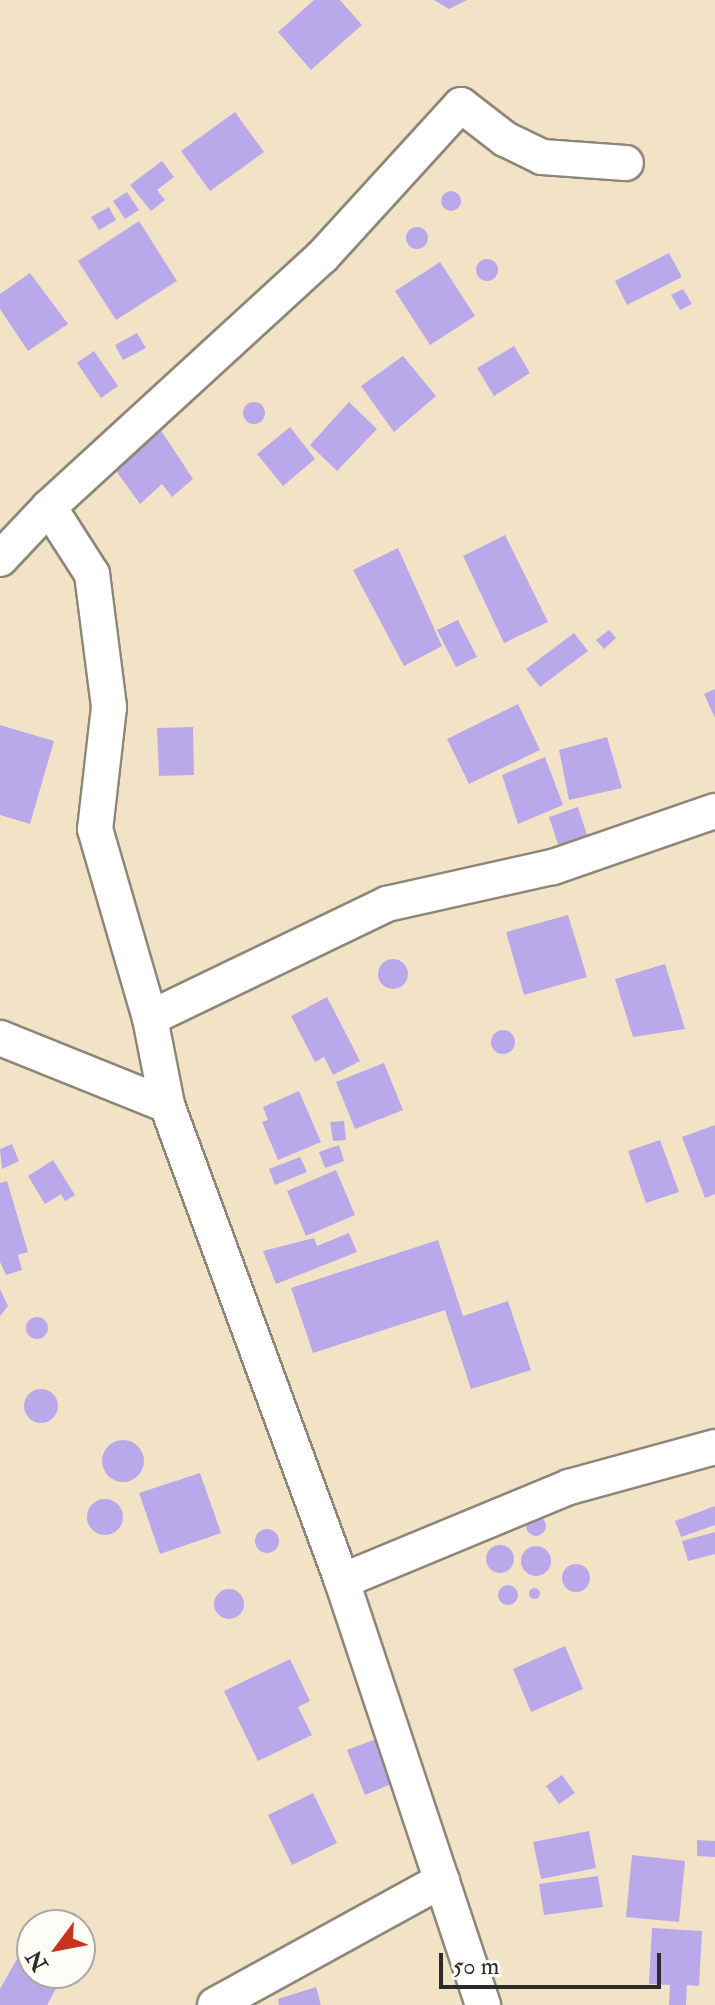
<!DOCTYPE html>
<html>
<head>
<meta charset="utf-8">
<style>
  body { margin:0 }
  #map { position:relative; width:715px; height:2005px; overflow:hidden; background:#f2e3c7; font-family:"IM FELL Double Pica",serif }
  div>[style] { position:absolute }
  .building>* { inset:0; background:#b9a9eb }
  .round { border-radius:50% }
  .roads { filter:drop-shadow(2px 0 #8e8779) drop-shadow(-2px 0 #8e8779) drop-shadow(0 2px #8e8779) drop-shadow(0 -2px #8e8779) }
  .minor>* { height:34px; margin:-17px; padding:0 17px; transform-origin:17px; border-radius:17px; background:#fff }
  span { translate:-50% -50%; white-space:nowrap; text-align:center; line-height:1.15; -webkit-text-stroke:7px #fdfcf7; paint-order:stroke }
  .north { position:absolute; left:16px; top:1909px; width:80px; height:80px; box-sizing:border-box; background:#fdfcf7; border:2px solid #a9a8a5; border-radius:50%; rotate:238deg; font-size:22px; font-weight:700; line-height:32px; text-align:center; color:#2b2b2b }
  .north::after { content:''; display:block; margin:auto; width:28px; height:36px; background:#c8321e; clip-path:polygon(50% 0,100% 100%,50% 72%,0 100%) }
  .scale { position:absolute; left:439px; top:1953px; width:222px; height:36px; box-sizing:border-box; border:4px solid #2b2b2b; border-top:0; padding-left:10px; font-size:24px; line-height:28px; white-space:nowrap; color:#2b2b2b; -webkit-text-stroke:6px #fdfcf7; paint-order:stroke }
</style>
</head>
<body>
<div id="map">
  <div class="building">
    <div style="clip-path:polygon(314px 0,340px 0,362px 25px,311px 70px,278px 32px)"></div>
    <div style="clip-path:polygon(434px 0,467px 0,449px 9px)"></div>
    <div style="clip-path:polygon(235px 112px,264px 152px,210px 191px,181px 151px)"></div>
    <div style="clip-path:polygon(162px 161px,174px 177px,157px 190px,165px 200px,151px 211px,130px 185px)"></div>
    <div class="round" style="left:441px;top:191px;width:20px;height:20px"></div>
    <div style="clip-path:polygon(127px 192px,139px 210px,125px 219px,113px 201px)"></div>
    <div style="clip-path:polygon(109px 207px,116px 220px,99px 230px,91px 217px)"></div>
    <div style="clip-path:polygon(139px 221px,177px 281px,116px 320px,78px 261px)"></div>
    <div class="round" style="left:406px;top:227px;width:22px;height:22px"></div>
    <div style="clip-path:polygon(669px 253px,682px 277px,627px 305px,615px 281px)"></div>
    <div class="round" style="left:476px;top:259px;width:22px;height:22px"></div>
    <div style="clip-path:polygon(440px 262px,475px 316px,430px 345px,395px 291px)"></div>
    <div style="clip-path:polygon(30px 273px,68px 324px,28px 351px,0 309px,0 294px)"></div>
    <div style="clip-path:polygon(683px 289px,692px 304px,680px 310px,671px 295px)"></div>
    <div style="clip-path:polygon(137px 333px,146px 348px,123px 360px,115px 345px)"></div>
    <div style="clip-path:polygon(514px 346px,530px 373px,494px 396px,477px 368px)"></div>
    <div style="clip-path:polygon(94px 351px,118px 386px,101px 398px,77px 363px)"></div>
    <div style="clip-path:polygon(403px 356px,436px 396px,394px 432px,361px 386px)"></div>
    <div class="round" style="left:243px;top:402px;width:22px;height:22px"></div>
    <div style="clip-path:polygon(349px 402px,377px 429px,337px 471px,310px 445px)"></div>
    <div style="clip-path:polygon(290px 427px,315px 459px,283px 486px,257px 454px)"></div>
    <div style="clip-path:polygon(160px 429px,193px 479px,172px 497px,162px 484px,140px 504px,114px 468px)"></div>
    <div style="clip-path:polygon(505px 535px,548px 622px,504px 643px,463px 556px)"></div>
    <div style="clip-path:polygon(398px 548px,442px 646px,404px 666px,353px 570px)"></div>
    <div style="clip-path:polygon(458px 620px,477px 657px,456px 667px,437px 630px)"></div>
    <div style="clip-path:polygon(609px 630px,616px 638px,604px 649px,596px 640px)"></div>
    <div style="clip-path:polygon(574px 633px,588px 651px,540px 687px,526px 669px)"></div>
    <div style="clip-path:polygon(715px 689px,715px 718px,704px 694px)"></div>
    <div style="clip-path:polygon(518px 704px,540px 750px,469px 784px,447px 739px)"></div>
    <div style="clip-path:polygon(0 725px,54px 741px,30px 824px,0 815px)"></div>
    <div style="clip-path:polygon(193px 727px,194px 775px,159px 776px,157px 728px)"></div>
    <div style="clip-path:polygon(607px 737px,622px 788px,569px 800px,559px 750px)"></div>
    <div style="clip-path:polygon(545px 757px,563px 805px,518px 824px,502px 775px)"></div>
    <div style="clip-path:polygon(578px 807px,588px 838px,559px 847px,549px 817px)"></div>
    <div style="clip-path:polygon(568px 915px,587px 977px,524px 995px,506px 932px)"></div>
    <div class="round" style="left:378px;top:959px;width:30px;height:30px"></div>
    <div style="clip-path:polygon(665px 964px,685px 1029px,633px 1037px,615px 979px)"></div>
    <div style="clip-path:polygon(327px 997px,360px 1061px,333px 1075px,324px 1057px,315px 1062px,291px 1016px)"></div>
    <div class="round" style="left:491px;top:1030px;width:24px;height:24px"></div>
    <div style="clip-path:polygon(384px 1063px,403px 1110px,355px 1129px,336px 1082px)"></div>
    <div style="clip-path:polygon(299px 1091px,321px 1142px,278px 1160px,262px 1122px,268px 1120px,263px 1107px)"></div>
    <div style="clip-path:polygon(344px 1121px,346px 1140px,333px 1141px,330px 1122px)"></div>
    <div style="clip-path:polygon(715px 1125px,715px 1194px,705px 1198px,682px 1137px)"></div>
    <div style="clip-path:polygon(660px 1140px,679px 1192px,646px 1203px,628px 1151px)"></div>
    <div style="clip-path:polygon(12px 1144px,19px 1161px,2px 1169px,0 1149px)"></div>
    <div style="clip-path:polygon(339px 1145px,344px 1161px,325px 1168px,319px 1152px)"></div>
    <div style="clip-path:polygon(300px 1157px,307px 1172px,275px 1185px,269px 1169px)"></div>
    <div style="clip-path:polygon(53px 1160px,75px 1195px,65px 1201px,61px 1194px,45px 1204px,28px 1176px)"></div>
    <div style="clip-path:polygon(336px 1170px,355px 1215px,306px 1236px,287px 1191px)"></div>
    <div style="clip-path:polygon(7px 1181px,28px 1252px,18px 1255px,22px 1270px,6px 1275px,0 1262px,0 1183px)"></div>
    <div style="clip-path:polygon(349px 1233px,357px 1252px,276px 1284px,263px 1251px,314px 1238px,317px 1246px)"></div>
    <div style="clip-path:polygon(438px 1240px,463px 1316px,508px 1301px,531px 1370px,471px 1389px,445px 1310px,313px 1353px,291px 1288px)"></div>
    <div style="clip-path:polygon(0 1289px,8px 1306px,0 1316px)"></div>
    <div class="round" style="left:26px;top:1317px;width:22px;height:22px"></div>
    <div class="round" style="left:24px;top:1389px;width:34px;height:34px"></div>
    <div class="round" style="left:102px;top:1440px;width:42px;height:42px"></div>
    <div style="clip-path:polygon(200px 1473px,221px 1533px,160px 1554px,139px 1493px)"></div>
    <div class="round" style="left:87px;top:1499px;width:36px;height:36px"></div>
    <div style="clip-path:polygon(715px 1506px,715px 1525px,681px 1537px,675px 1521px)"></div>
    <div class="round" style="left:526px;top:1516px;width:20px;height:20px"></div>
    <div class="round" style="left:255px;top:1529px;width:24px;height:24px"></div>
    <div style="clip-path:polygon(715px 1532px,715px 1554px,688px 1561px,682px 1541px)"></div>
    <div class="round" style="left:486px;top:1545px;width:28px;height:28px"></div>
    <div class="round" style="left:521px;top:1546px;width:30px;height:30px"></div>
    <div class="round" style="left:562px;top:1564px;width:28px;height:28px"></div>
    <div class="round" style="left:498px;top:1585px;width:20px;height:20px"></div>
    <div class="round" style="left:528.5px;top:1587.5px;width:11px;height:11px"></div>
    <div class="round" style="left:214px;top:1589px;width:30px;height:30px"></div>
    <div style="clip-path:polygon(565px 1646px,583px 1689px,531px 1712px,513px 1669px)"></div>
    <div style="clip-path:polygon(290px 1659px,310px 1701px,298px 1707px,312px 1735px,258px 1761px,224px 1691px)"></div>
    <div style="clip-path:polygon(376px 1739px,394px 1783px,365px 1795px,347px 1750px)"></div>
    <div style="clip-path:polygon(562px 1775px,575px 1793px,559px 1804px,546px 1786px)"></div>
    <div style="clip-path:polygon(313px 1793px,337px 1843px,292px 1865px,268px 1815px)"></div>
    <div style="clip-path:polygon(589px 1831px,596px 1868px,541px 1879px,533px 1842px)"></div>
    <div style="clip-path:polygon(697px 1840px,715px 1841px,715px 1857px,697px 1856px)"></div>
    <div style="clip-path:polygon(632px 1855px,685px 1861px,679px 1922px,626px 1917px)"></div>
    <div style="clip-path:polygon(598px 1876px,603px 1907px,544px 1915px,539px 1884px)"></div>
    <div style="clip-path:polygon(652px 1928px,702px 1931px,699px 1986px,687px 1985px,686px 2005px,669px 2005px,670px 1985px,649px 1984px)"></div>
    <div style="clip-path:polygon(17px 1959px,32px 1967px,32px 1973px,59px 1983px,47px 2005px,0 2005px,0 1989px)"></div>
    <div style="clip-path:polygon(316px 1987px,321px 2005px,279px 2005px,278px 1999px)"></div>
  </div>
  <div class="roads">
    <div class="minor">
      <div style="left:49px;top:507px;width:80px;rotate:57.3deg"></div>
      <div style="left:92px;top:574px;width:134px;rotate:82.7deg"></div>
      <div style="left:109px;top:707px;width:123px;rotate:96.5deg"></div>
      <div style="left:95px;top:829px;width:197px;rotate:73.8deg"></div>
      <div style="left:150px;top:1018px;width:89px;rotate:78.9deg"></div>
      <div style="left:0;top:559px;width:71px;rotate:-46.7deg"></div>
      <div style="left:49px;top:507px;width:370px;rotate:-42.5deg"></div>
      <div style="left:322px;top:257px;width:206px;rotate:-47.6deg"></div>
      <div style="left:461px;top:105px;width:56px;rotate:37.7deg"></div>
      <div style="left:505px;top:139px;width:41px;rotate:25.9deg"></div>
      <div style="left:542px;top:157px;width:84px;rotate:4.1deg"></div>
      <div style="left:150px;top:1018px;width:263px;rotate:-25.7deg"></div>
      <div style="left:387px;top:904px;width:170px;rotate:-12.6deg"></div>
      <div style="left:553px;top:867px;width:171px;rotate:-19.1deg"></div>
      <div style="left:0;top:1038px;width:180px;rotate:21.9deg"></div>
      <div style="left:167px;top:1105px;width:507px;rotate:69.81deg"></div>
      <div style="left:342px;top:1581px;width:447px;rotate:71.6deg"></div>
      <div style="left:342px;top:1581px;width:246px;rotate:-22.5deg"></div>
      <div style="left:569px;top:1487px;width:151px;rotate:-15.3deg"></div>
      <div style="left:215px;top:2005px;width:259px;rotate:-28.8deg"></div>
    </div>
  </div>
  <div class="north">N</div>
  <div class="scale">50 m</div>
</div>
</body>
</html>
